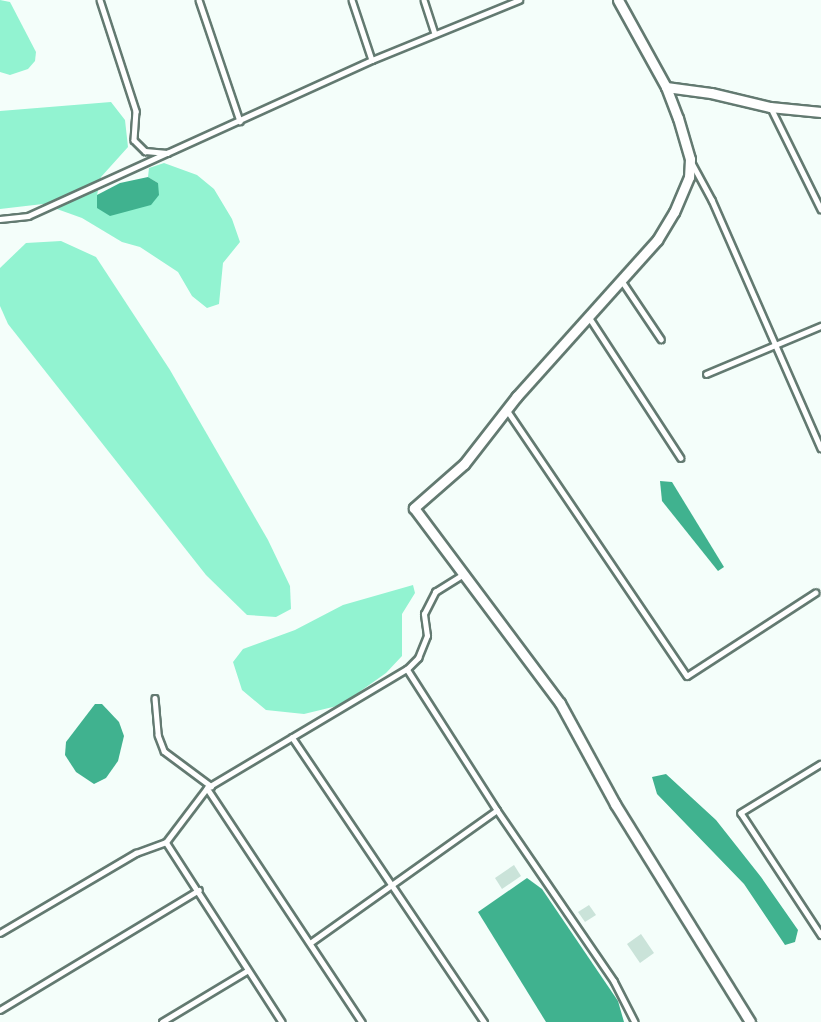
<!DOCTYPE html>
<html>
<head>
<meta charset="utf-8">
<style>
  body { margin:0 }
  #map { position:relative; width:821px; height:1022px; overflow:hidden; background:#f4fefa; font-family:Spectral,serif }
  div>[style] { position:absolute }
  .green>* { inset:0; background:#92f3d1 }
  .water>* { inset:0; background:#40b28f }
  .building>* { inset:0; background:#cae3d9 }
  .roads { filter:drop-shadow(2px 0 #637a71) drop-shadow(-2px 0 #637a71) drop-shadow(0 2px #637a71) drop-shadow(0 -2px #637a71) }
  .lane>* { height:4.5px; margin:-2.25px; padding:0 2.25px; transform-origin:2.25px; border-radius:2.25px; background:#fff }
  .street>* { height:9px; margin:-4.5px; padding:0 4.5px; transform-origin:4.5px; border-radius:4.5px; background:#fff }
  span { translate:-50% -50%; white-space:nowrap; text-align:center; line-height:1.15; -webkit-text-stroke:5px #f4fefa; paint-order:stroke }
</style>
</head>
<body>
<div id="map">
  <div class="green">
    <div style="clip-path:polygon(0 0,10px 2px,36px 52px,35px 61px,28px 69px,10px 75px,0 72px)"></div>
    <div style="clip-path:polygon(111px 102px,125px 120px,128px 147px,101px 177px,97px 195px,158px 183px,148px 177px,149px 168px,164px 163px,197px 175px,214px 189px,232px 219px,240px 242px,223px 263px,219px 304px,207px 308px,192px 296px,178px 272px,140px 247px,122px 242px,82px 218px,43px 204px,0 209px,0 111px)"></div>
    <div style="clip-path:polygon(61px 241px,96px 257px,170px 370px,268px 540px,290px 586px,291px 609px,276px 617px,247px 615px,206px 575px,8px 324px,0 306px,0 268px,26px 243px)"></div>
    <div style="clip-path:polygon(413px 585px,415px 593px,402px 614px,402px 656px,386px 673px,341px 705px,304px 714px,266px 710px,242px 690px,233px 662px,243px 649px,295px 630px,343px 605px)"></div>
  </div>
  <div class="water">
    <div style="clip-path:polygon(148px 177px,158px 183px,159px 195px,151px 205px,110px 216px,97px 208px,97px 195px,120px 183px)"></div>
    <div style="clip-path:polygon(660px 481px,672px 482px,724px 567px,718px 571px,662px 501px)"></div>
    <div style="clip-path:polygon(95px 704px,102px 704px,119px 722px,124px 736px,118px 761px,106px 778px,94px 784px,76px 772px,65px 755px,66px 742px)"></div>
    <div style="clip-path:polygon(666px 774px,716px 820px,761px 877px,798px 930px,795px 942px,785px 945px,744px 884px,657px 794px,652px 777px)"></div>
    <div style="clip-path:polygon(527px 878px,542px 889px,618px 1001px,624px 1022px,546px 1022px,478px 912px)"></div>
  </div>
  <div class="building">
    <div style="clip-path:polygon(514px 865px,521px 876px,502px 889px,495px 878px)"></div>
    <div style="clip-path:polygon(589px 905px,596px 915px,585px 922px,578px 912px)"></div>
    <div style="clip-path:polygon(641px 934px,654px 953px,640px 963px,627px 944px)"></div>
  </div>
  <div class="roads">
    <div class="lane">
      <div style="left:100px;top:0;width:117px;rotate:72deg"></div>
      <div style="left:136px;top:111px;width:29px;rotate:94deg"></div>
      <div style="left:134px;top:140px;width:16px;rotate:45deg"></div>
      <div style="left:145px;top:151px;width:22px;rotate:5deg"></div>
      <div style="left:167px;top:153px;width:225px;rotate:-24.4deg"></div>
      <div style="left:372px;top:60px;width:159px;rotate:-22.2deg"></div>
      <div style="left:199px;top:0;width:128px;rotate:71.3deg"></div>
      <div style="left:352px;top:0;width:63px;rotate:71.6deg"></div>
      <div style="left:424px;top:0;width:35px;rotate:72deg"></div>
      <div style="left:771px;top:108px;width:113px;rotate:63.7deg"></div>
      <div style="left:692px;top:163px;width:42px;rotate:61.6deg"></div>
      <div style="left:712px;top:200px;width:271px;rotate:66.3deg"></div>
      <div style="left:0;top:219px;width:28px;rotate:-6deg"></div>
      <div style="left:28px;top:216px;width:153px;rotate:-24.4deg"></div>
      <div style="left:622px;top:281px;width:70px;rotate:56.1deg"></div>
      <div style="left:589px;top:317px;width:168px;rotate:56.9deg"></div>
      <div style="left:706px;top:374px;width:125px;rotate:-22.7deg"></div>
      <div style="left:507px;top:410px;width:321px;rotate:55.9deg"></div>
      <div style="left:687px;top:676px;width:153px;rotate:-33deg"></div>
      <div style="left:407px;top:669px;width:167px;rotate:57.4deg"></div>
      <div style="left:497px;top:810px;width:207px;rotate:55.6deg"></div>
      <div style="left:614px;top:981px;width:46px;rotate:62.9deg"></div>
      <div style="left:155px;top:698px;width:37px;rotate:85deg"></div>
      <div style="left:158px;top:735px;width:17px;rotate:69deg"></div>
      <div style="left:164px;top:751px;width:59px;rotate:36.7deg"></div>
      <div style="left:292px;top:737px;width:344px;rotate:56deg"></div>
      <div style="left:821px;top:764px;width:94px;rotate:148.5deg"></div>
      <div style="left:741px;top:813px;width:146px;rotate:56.7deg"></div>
      <div style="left:207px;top:788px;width:281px;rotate:56.5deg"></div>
      <div style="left:166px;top:842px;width:214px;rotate:57.2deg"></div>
      <div style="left:0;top:933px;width:158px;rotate:-30.5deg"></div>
      <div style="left:136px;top:853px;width:32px;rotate:-20deg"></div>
      <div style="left:166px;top:842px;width:68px;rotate:-52.8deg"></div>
      <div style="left:207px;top:788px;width:233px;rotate:-30.8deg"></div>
      <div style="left:407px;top:669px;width:16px;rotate:-45deg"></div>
      <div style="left:418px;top:658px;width:24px;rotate:-68deg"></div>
      <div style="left:427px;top:636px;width:22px;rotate:-98deg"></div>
      <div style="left:424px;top:614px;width:25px;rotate:-63deg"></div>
      <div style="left:435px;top:592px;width:34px;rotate:-32deg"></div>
      <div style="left:310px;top:943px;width:229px;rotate:-35.4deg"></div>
      <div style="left:0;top:1010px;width:232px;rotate:-31.1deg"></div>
      <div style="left:162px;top:1022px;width:99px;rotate:-31deg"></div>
    </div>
    <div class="street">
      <div style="left:618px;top:0;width:99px;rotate:61.1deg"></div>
      <div style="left:666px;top:87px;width:33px;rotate:69deg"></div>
      <div style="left:678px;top:118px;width:43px;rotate:73.7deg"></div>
      <div style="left:690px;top:159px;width:18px;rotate:93deg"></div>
      <div style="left:689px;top:177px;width:38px;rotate:113deg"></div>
      <div style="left:674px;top:212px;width:33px;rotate:121deg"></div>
      <div style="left:657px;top:240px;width:210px;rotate:131.9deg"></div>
      <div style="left:517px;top:396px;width:86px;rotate:127.9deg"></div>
      <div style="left:464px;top:464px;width:67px;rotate:138.7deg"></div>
      <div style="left:414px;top:508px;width:244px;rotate:53.2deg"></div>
      <div style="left:560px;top:703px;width:115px;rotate:61.4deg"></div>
      <div style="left:615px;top:804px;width:256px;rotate:58.2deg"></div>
      <div style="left:666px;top:87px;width:45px;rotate:7.6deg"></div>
      <div style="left:711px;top:93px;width:61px;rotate:13.3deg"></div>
      <div style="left:770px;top:107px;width:51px;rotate:5.6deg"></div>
    </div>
  </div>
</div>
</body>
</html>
